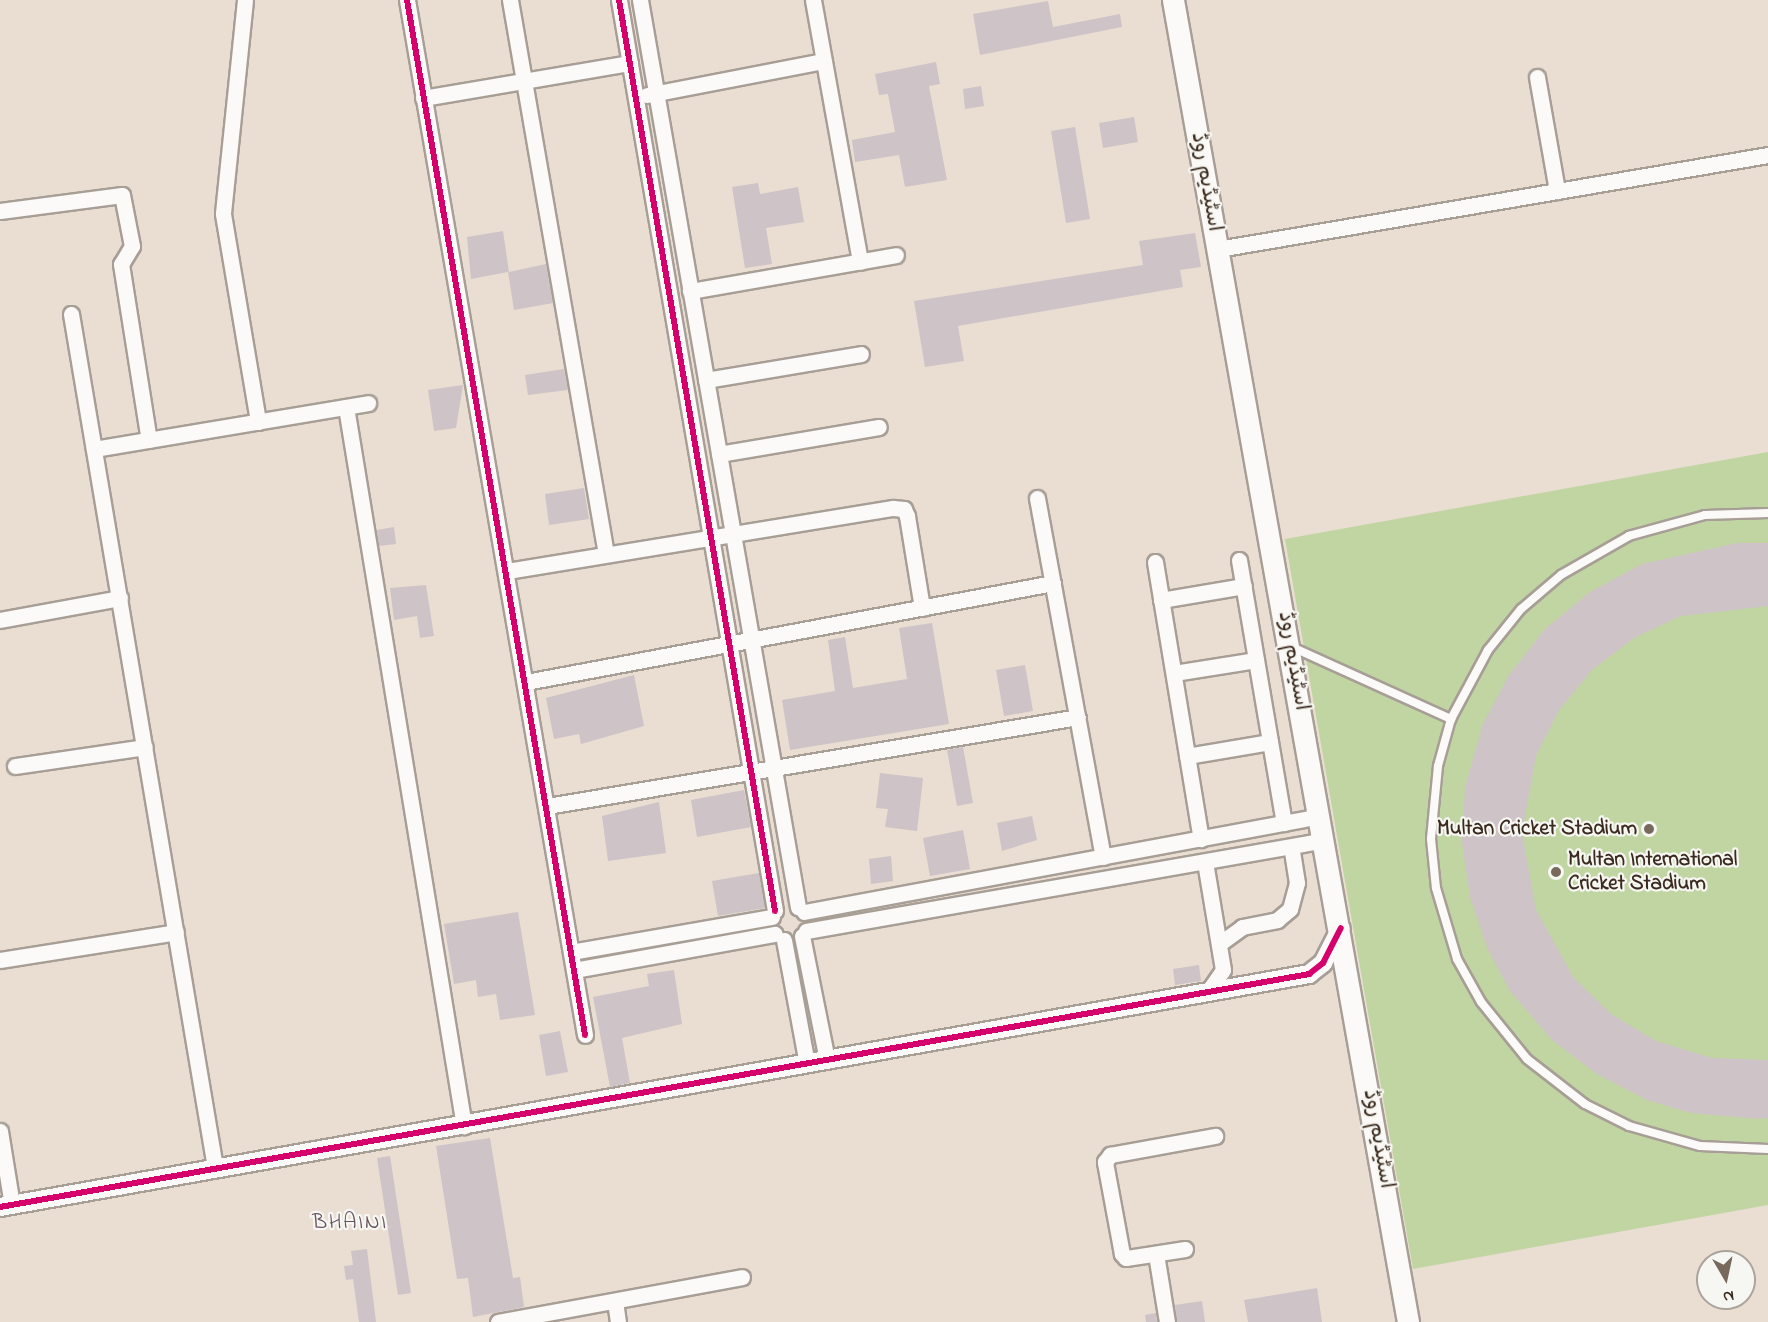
<!DOCTYPE html>
<html>
<head>
<meta charset="utf-8">
<style>
  body { margin:0 }
  #map { position:relative; width:1768px; height:1322px; overflow:hidden; background:#eaded2; font-family:"Indie Flower","Playpen Sans Arabic",sans-serif }
  div>[style] { position:absolute }
  .green>* { inset:0; background:#c1d5a3 }
  .building>* { inset:0; background:#cec3c7 }
  .roads { filter:drop-shadow(2px 0 #a79e96) drop-shadow(-2px 0 #a79e96) drop-shadow(0 2px #a79e96) drop-shadow(0 -2px #a79e96) }
  .service>* { height:8px; margin:-4px; padding:0 4px; transform-origin:4px; border-radius:4px; background:#fcfaf8 }
  .minor>* { height:15px; margin:-7.5px; padding:0 7.5px; transform-origin:7.5px; border-radius:7.5px; background:#fcfaf8 }
  .tertiary>* { height:18px; margin:-9px; padding:0 9px; transform-origin:9px; border-radius:9px; background:#fcfaf8 }
  .secondary>* { height:21px; margin:-10.5px; padding:0 10.5px; transform-origin:10.5px; border-radius:10.5px; background:#fcfaf8 }
  .cycleway>* { height:6px; margin:-3px; padding:0 3px; transform-origin:3px; border-radius:3px; background:#d6006c }
  .dots>* { width:16px; height:16px; translate:-50% -50%; box-sizing:border-box; border:3px solid #f6f6f2; border-radius:50% }
  span { translate:-50% -50%; white-space:nowrap; text-align:center; line-height:1.15; -webkit-text-stroke:4.5px #f6f6f2; paint-order:stroke }
  .street-label { font-size:21px; color:#3b2a1e }
  .poi-label { font-size:21px; color:#3b2a1e; font-weight:700 }
  .right { translate:-100% -50%; text-align:right }
  .left { translate:0 -50%; text-align:left }
  .neighbourhood-label { font-size:22px; color:#67525c; letter-spacing:1.5px }
  .north { position:absolute; left:1696px; top:1250px; width:60px; height:60px; box-sizing:border-box; background:#f6f6f2; border:2px solid #aba49d; border-radius:50%; rotate:171deg; font-size:16px; font-weight:700; line-height:24px; text-align:center; color:#3b2a1e }
  .north::after { content:''; display:block; margin:auto; width:21px; height:27px; background:#78695d; clip-path:polygon(50% 0,100% 100%,50% 72%,0 100%) }
</style>
</head>
<body>
<div id="map">
  <div class="green">
    <div style="clip-path:polygon(1768px 452px,1768px 1205px,1413px 1269px,1285px 539px)"></div>
  </div>
  <div class="building">
    <div style="clip-path:polygon(1048px 1px,1053px 27px,1120px 14px,1122px 27px,980px 55px,973px 14px)"></div>
    <div style="clip-path:polygon(936px 62px,940px 84px,929px 86px,947px 180px,905px 187px,899px 155px,855px 162px,852px 140px,895px 132px,888px 94px,879px 95px,875px 74px)"></div>
    <div style="clip-path:polygon(981px 86px,984px 106px,965px 109px,963px 89px)"></div>
    <div style="clip-path:polygon(1134px 117px,1138px 142px,1103px 148px,1099px 123px)"></div>
    <div style="clip-path:polygon(1075px 127px,1090px 219px,1066px 223px,1051px 131px)"></div>
    <div style="clip-path:polygon(758px 183px,760px 194px,798px 187px,804px 222px,766px 228px,772px 264px,745px 268px,732px 187px)"></div>
    <div style="clip-path:polygon(503px 231px,509px 272px,546px 264px,553px 303px,514px 310px,508px 272px,471px 279px,467px 237px)"></div>
    <div style="clip-path:polygon(1195px 233px,1201px 267px,1180px 270px,1183px 287px,958px 326px,964px 361px,925px 367px,914px 301px,1143px 265px,1139px 241px)"></div>
    <div style="clip-path:polygon(564px 369px,568px 390px,528px 395px,525px 375px)"></div>
    <div style="clip-path:polygon(463px 385px,456px 428px,434px 431px,428px 390px)"></div>
    <div style="clip-path:polygon(584px 488px,589px 519px,549px 525px,545px 494px)"></div>
    <div style="clip-path:polygon(394px 527px,396px 544px,379px 546px,377px 530px)"></div>
    <div style="clip-path:polygon(1737px 543px,1768px 543px,1768px 606px,1681px 616px,1634px 638px,1592px 670px,1559px 710px,1536px 756px,1522px 833px,1536px 910px,1574px 978px,1611px 1014px,1656px 1041px,1712px 1058px,1768px 1060px,1768px 1118px,1758px 1119px,1691px 1113px,1647px 1100px,1597px 1074px,1552px 1040px,1510px 991px,1488px 950px,1470px 897px,1462px 842px,1465px 787px,1483px 724px,1509px 675px,1545px 629px,1590px 592px,1642px 564px)"></div>
    <div style="clip-path:polygon(426px 585px,434px 636px,420px 638px,417px 616px,394px 620px,390px 588px)"></div>
    <div style="clip-path:polygon(932px 623px,949px 724px,790px 750px,782px 700px,835px 691px,828px 640px,845px 637px,853px 688px,907px 679px,899px 628px)"></div>
    <div style="clip-path:polygon(1025px 665px,1033px 711px,1004px 716px,996px 670px)"></div>
    <div style="clip-path:polygon(634px 675px,644px 726px,581px 744px,579px 734px,554px 739px,546px 698px)"></div>
    <div style="clip-path:polygon(963px 747px,973px 803px,957px 806px,947px 750px)"></div>
    <div style="clip-path:polygon(880px 773px,923px 778px,917px 831px,885px 827px,888px 809px,876px 808px)"></div>
    <div style="clip-path:polygon(744px 790px,751px 827px,697px 837px,691px 800px)"></div>
    <div style="clip-path:polygon(659px 802px,666px 853px,608px 861px,602px 816px)"></div>
    <div style="clip-path:polygon(1032px 816px,1037px 840px,1002px 851px,997px 823px)"></div>
    <div style="clip-path:polygon(963px 830px,970px 869px,930px 876px,923px 838px)"></div>
    <div style="clip-path:polygon(891px 856px,893px 881px,871px 884px,869px 859px)"></div>
    <div style="clip-path:polygon(759px 873px,765px 908px,718px 916px,712px 881px)"></div>
    <div style="clip-path:polygon(518px 912px,535px 1015px,500px 1020px,496px 994px,478px 997px,476px 980px,454px 984px,444px 924px)"></div>
    <div style="clip-path:polygon(1199px 965px,1201px 981px,1175px 985px,1173px 969px)"></div>
    <div style="clip-path:polygon(674px 970px,682px 1024px,622px 1038px,630px 1083px,610px 1087px,593px 997px,649px 986px,647px 974px)"></div>
    <div style="clip-path:polygon(560px 1031px,568px 1072px,546px 1076px,539px 1035px)"></div>
    <div style="clip-path:polygon(490px 1138px,513px 1278px,520px 1277px,524px 1307px,473px 1317px,468px 1278px,457px 1279px,436px 1146px)"></div>
    <div style="clip-path:polygon(390px 1156px,411px 1293px,398px 1295px,377px 1158px)"></div>
    <div style="clip-path:polygon(367px 1249px,376px 1322px,359px 1322px,353px 1279px,346px 1280px,344px 1266px,353px 1265px,351px 1251px)"></div>
    <div style="clip-path:polygon(1317px 1288px,1322px 1322px,1248px 1322px,1244px 1300px)"></div>
    <div style="clip-path:polygon(1202px 1301px,1205px 1322px,1177px 1322px,1175px 1305px)"></div>
    <div style="clip-path:polygon(1156px 1313px,1157px 1322px,1146px 1322px,1145px 1315px)"></div>
  </div>
  <div class="roads">
    <div class="service">
      <div style="left:1768px;top:513px;width:63px;rotate:178.2deg"></div>
      <div style="left:1705px;top:515px;width:79px;rotate:164.6deg"></div>
      <div style="left:1629px;top:536px;width:78px;rotate:150.2deg"></div>
      <div style="left:1561px;top:575px;width:52px;rotate:139.6deg"></div>
      <div style="left:1521px;top:609px;width:53px;rotate:128.8deg"></div>
      <div style="left:1488px;top:650px;width:78px;rotate:118.2deg"></div>
      <div style="left:1451px;top:719px;width:49px;rotate:105.5deg"></div>
      <div style="left:1438px;top:766px;width:73px;rotate:95.5deg"></div>
      <div style="left:1431px;top:839px;width:49px;rotate:84.2deg"></div>
      <div style="left:1436px;top:888px;width:74px;rotate:73.5deg"></div>
      <div style="left:1457px;top:959px;width:49px;rotate:60.8deg"></div>
      <div style="left:1481px;top:1002px;width:73px;rotate:51.1deg"></div>
      <div style="left:1527px;top:1059px;width:73px;rotate:37.8deg"></div>
      <div style="left:1585px;top:1104px;width:49px;rotate:26.6deg"></div>
      <div style="left:1629px;top:1126px;width:74px;rotate:15.7deg"></div>
      <div style="left:1700px;top:1146px;width:68px;rotate:2.5deg"></div>
      <div style="left:1292px;top:647px;width:175px;rotate:24.4deg"></div>
    </div>
    <div class="minor">
      <div style="left:245px;top:0;width:215px;rotate:95.9deg"></div>
      <div style="left:223px;top:214px;width:211px;rotate:80.4deg"></div>
      <div style="left:407px;top:0;width:1050px;rotate:80.24deg"></div>
      <div style="left:510px;top:0;width:562px;rotate:80.17deg"></div>
      <div style="left:619px;top:0;width:924px;rotate:80.28deg"></div>
      <div style="left:640px;top:0;width:921px;rotate:80.12deg"></div>
      <div style="left:813px;top:0;width:266px;rotate:79.8deg"></div>
      <div style="left:1537px;top:77px;width:116px;rotate:80deg"></div>
      <div style="left:647px;top:95px;width:180px;rotate:-10.9deg"></div>
      <div style="left:423px;top:98px;width:210px;rotate:-9.6deg"></div>
      <div style="left:0;top:211px;width:123px;rotate:-7.5deg"></div>
      <div style="left:122px;top:195px;width:52px;rotate:78.9deg"></div>
      <div style="left:132px;top:246px;width:21px;rotate:121deg"></div>
      <div style="left:121px;top:264px;width:178px;rotate:81deg"></div>
      <div style="left:1218px;top:249px;width:558px;rotate:-9.7deg"></div>
      <div style="left:690px;top:291px;width:209px;rotate:-9.9deg"></div>
      <div style="left:71px;top:314px;width:865px;rotate:80.42deg"></div>
      <div style="left:706px;top:380px;width:157px;rotate:-9.5deg"></div>
      <div style="left:346px;top:407px;width:729px;rotate:80.68deg"></div>
      <div style="left:94px;top:449px;width:278px;rotate:-9.5deg"></div>
      <div style="left:719px;top:454px;width:162px;rotate:-9.6deg"></div>
      <div style="left:1037px;top:498px;width:365px;rotate:79.6deg"></div>
      <div style="left:1239px;top:560px;width:267px;rotate:80.3deg"></div>
      <div style="left:1155px;top:562px;width:281px;rotate:80.6deg"></div>
      <div style="left:507px;top:571px;width:391px;rotate:-9.3deg"></div>
      <div style="left:893px;top:508px;width:11px;rotate:5deg"></div>
      <div style="left:904px;top:509px;width:8px;rotate:67deg"></div>
      <div style="left:907px;top:516px;width:93px;rotate:80.7deg"></div>
      <div style="left:1161px;top:600px;width:84px;rotate:-9.6deg"></div>
      <div style="left:0;top:620px;width:122px;rotate:-10.4deg"></div>
      <div style="left:1174px;top:673px;width:83px;rotate:-9deg"></div>
      <div style="left:526px;top:682px;width:536px;rotate:-10.64deg"></div>
      <div style="left:1187px;top:756px;width:84px;rotate:-9.6deg"></div>
      <div style="left:15px;top:766px;width:131px;rotate:-8.3deg"></div>
      <div style="left:547px;top:806px;width:538px;rotate:-9.51deg"></div>
      <div style="left:1205px;top:862px;width:109px;rotate:80.5deg"></div>
      <div style="left:1223px;top:970px;width:28px;rotate:125deg"></div>
      <div style="left:804px;top:912px;width:525px;rotate:-10.54deg"></div>
      <div style="left:806px;top:931px;width:527px;rotate:-9.94deg"></div>
      <div style="left:802px;top:936px;width:126px;rotate:78.6deg"></div>
      <div style="left:784px;top:940px;width:126px;rotate:79.5deg"></div>
      <div style="left:1219px;top:944px;width:29px;rotate:-36deg"></div>
      <div style="left:1242px;top:927px;width:36px;rotate:-11deg"></div>
      <div style="left:1277px;top:920px;width:17px;rotate:-40deg"></div>
      <div style="left:1290px;top:909px;width:27px;rotate:-75deg"></div>
      <div style="left:1297px;top:883px;width:36px;rotate:-99deg"></div>
      <div style="left:571px;top:952px;width:204px;rotate:-9.9deg"></div>
      <div style="left:0;top:960px;width:178px;rotate:-9deg"></div>
      <div style="left:574px;top:970px;width:204px;rotate:-10.2deg"></div>
      <div style="left:0;top:1131px;width:75px;rotate:80.8deg"></div>
      <div style="left:1185px;top:1249px;width:60px;rotate:171.3deg"></div>
      <div style="left:1126px;top:1258px;width:6px;rotate:-135deg"></div>
      <div style="left:1122px;top:1254px;width:94px;rotate:-100.5deg"></div>
      <div style="left:1105px;top:1162px;width:9px;rotate:-54deg"></div>
      <div style="left:1110px;top:1155px;width:107px;rotate:-10.3deg"></div>
      <div style="left:1156px;top:1254px;width:69px;rotate:80.8deg"></div>
      <div style="left:615px;top:1301px;width:21px;rotate:82deg"></div>
      <div style="left:498px;top:1322px;width:248px;rotate:-10.4deg"></div>
    </div>
    <div class="tertiary">
      <div style="left:0;top:1207px;width:1330px;rotate:-10.09deg"></div>
      <div style="left:1309px;top:974px;width:18px;rotate:-38deg"></div>
      <div style="left:1323px;top:963px;width:39px;rotate:-63deg"></div>
    </div>
    <div class="secondary">
      <div style="left:1173px;top:0;width:1343px;rotate:79.92deg"></div>
    </div>
  </div>
  <div class="cycleway">
    <div style="left:407px;top:0;width:1050px;rotate:80.24deg"></div>
    <div style="left:619px;top:0;width:924px;rotate:80.28deg"></div>
    <div style="left:0;top:1207px;width:1330px;rotate:-10.09deg"></div>
    <div style="left:1309px;top:974px;width:18px;rotate:-38deg"></div>
    <div style="left:1323px;top:963px;width:39px;rotate:-63deg"></div>
  </div>
  <div class="dots">
    <div style="left:1649px;top:829px;background:#78695d"></div>
    <div style="left:1556px;top:872px;background:#78695d"></div>
  </div>
  <div class="street-label">
    <span style="left:1206px;top:182px;rotate:80deg">اسٹیڈیم روڈ</span>
    <span style="left:1293px;top:661px;rotate:80deg">اسٹیڈیم روڈ</span>
    <span style="left:1378px;top:1139px;rotate:80deg">اسٹیڈیم روڈ</span>
  </div>
  <div class="poi-label">
    <span class="right" style="left:1637px;top:829px">Multan Cricket Stadium</span>
    <span class="left" style="left:1568px;top:872px">Multan International<br>Cricket Stadium</span>
  </div>
  <div class="neighbourhood-label">
    <span style="left:350px;top:1224px">BHAINI</span>
  </div>
  <div class="north">N</div>
</div>
</body>
</html>
